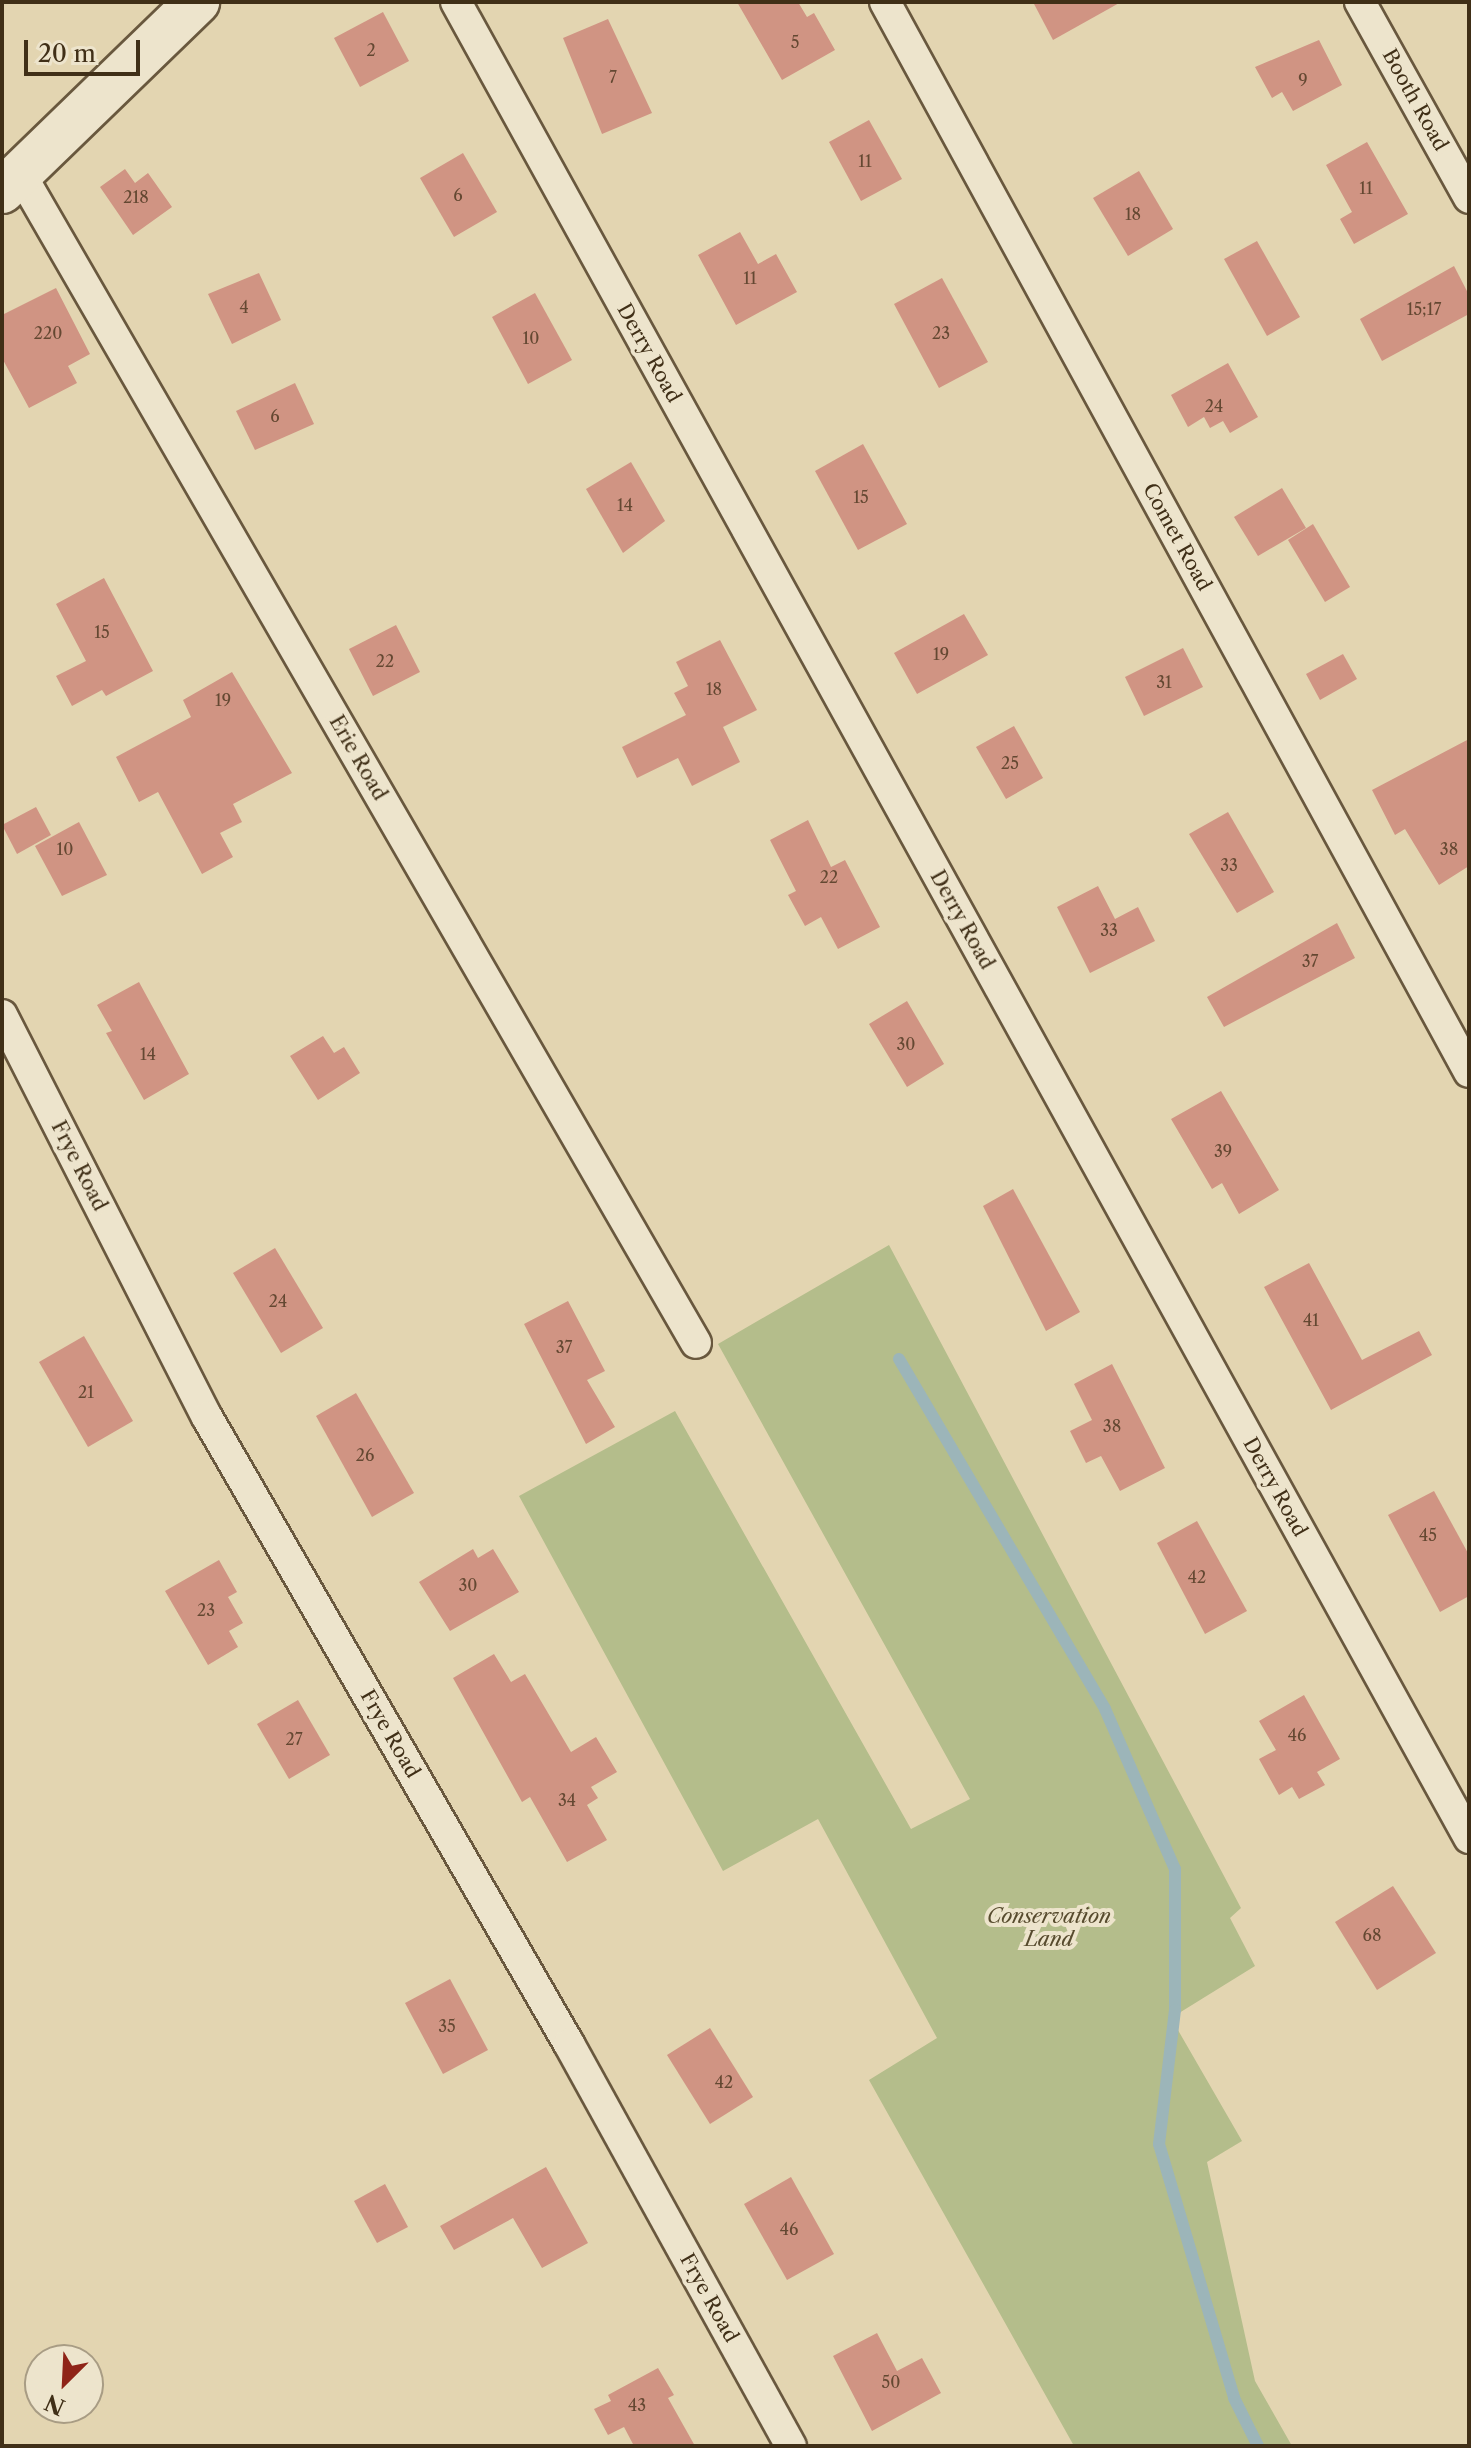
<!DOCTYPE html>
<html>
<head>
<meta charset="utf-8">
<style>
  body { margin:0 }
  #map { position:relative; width:1471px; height:2448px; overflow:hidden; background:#e3d5b1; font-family:"Libre Caslon Text",serif }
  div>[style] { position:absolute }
  .green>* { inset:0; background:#b4bd8b }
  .stream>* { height:12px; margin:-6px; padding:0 6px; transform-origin:6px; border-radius:6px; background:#9cb5b9 }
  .building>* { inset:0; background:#d09483 }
  .roads { filter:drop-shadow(2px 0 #69583e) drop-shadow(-2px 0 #69583e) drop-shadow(0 2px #69583e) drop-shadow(0 -2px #69583e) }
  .minor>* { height:30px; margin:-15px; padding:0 15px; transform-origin:15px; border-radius:15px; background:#ede4cc }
  .secondary>* { height:44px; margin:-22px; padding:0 22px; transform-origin:22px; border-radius:22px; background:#ede4cc }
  span { translate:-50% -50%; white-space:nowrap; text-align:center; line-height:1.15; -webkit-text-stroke:8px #ede4cc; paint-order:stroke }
  .number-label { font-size:16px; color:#644832 }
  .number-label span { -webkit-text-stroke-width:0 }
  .street-label { font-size:20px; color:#402f17 }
  .park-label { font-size:20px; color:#574b2e; font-style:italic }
  .frame { position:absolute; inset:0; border:4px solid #402f17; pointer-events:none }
  .north { position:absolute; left:24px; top:2344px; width:80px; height:80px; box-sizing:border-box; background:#ede4cc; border:2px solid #a89c84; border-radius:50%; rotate:204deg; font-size:22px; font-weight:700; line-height:32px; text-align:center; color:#402f17 }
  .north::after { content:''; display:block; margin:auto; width:28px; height:36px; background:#8f2418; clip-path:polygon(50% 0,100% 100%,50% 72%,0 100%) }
  .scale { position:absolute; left:24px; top:40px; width:116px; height:36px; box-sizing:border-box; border:4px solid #402f17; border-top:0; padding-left:10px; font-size:24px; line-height:28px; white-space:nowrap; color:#402f17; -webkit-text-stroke:6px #ede4cc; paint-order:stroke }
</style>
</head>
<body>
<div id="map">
  <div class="green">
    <div style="clip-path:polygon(889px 1245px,1241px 1908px,1230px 1918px,1255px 1966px,1171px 2018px,1242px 2141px,1207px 2162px,1255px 2381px,1292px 2446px,1074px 2446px,869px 2080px,937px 2038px,818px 1819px,723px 1871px,519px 1496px,675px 1411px,911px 1829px,970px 1799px,718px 1344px)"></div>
  </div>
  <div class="stream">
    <div style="left:899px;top:1359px;width:406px;rotate:59.5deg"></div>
    <div style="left:1105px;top:1709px;width:175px;rotate:66.4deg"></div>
    <div style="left:1175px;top:1869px;width:141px;rotate:90deg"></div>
    <div style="left:1175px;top:2010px;width:135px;rotate:96.8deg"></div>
    <div style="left:1159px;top:2144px;width:265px;rotate:73.5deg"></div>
    <div style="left:1234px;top:2398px;width:54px;rotate:63.4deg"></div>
  </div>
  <div class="building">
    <div style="clip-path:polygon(737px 2px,798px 2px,807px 17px,814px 13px,835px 50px,782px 80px)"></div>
    <div style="clip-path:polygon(1033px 2px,1121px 2px,1053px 40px)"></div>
    <div style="clip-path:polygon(383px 12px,409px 61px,360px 87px,334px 38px)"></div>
    <div style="clip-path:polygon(608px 19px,652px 113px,602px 134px,563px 38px)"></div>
    <div style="clip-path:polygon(1319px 40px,1342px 85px,1293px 111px,1282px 92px,1272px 98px,1255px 67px)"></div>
    <div style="clip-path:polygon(869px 120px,902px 179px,861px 201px,829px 142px)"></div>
    <div style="clip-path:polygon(1367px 142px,1408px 214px,1354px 244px,1340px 219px,1352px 212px,1326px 165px)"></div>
    <div style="clip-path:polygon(463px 153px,497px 212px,454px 237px,420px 178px)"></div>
    <div style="clip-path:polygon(125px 169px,135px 183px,148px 173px,172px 207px,133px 235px,100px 187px)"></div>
    <div style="clip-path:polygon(1139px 171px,1173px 229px,1128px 256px,1093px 198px)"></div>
    <div style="clip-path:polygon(740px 232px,758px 264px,776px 254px,797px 292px,736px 325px,698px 255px)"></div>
    <div style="clip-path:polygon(1257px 241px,1300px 317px,1267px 336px,1224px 259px)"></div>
    <div style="clip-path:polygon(1454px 266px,1469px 295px,1469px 314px,1382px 361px,1360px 319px)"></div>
    <div style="clip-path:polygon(259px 273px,281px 320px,232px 344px,208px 294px)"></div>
    <div style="clip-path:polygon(942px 278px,988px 362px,939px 388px,894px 304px)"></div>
    <div style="clip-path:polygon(56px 288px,90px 354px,68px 366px,77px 383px,29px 408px,2px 358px,2px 315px)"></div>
    <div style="clip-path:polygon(535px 293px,572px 360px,528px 384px,492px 317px)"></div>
    <div style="clip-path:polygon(1228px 363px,1258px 417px,1230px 433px,1223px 421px,1210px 428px,1204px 417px,1188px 427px,1171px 395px)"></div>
    <div style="clip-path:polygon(295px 383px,314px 424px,255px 450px,236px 411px)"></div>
    <div style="clip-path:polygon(863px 444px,907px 524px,858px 550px,815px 471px)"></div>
    <div style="clip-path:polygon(631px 462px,665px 521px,623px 553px,586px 489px)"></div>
    <div style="clip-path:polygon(1282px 488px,1306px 528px,1258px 556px,1234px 517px)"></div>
    <div style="clip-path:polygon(1313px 524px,1350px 587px,1325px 602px,1288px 540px)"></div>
    <div style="clip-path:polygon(104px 578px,153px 671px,106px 696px,102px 690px,72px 706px,56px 676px,86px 661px,56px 604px)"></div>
    <div style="clip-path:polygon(964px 614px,988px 655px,917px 694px,894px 653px)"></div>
    <div style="clip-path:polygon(396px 625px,420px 672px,373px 696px,349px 649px)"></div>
    <div style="clip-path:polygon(720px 640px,757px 710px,723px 727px,740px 762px,692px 786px,678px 758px,637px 778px,622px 747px,686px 715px,674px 693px,688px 686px,676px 662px)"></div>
    <div style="clip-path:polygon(1183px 648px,1203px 687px,1144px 716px,1125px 677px)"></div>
    <div style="clip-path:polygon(1343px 654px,1357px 679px,1320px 700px,1306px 674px)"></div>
    <div style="clip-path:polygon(232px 672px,292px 773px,233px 804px,242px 822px,220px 833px,233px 857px,202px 874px,158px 792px,139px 802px,116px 757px,191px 717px,183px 700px)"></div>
    <div style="clip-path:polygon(1014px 726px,1043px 778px,1006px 799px,976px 747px)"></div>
    <div style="clip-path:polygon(1469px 739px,1469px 866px,1439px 885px,1405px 829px,1395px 835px,1372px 790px)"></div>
    <div style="clip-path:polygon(36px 807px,51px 835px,17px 854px,2px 825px)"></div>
    <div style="clip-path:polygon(1228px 812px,1274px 892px,1237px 913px,1189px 834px)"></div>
    <div style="clip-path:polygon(808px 820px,831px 867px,845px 860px,880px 927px,838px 949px,821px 917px,805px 926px,788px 895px,796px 891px,770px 840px)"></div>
    <div style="clip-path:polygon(79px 822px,107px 875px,62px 896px,35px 846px)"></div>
    <div style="clip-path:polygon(1098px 886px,1115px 919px,1138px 907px,1155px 941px,1090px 973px,1057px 907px)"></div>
    <div style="clip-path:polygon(1337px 923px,1355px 958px,1224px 1027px,1207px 997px)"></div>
    <div style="clip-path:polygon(139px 982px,189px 1074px,144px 1100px,106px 1033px,112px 1031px,97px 1005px)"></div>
    <div style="clip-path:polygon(907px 1001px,944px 1064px,907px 1087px,869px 1024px)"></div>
    <div style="clip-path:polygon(323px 1036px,334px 1053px,344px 1047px,360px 1073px,318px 1100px,290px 1056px)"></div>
    <div style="clip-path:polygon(1221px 1091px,1279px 1190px,1239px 1214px,1222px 1183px,1212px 1189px,1171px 1119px)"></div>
    <div style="clip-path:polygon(1013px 1189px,1080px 1312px,1046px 1331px,983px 1206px)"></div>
    <div style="clip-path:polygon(275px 1248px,323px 1328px,281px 1353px,233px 1273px)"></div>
    <div style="clip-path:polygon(1309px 1263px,1362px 1360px,1419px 1331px,1432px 1355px,1331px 1410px,1264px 1287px)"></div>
    <div style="clip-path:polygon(568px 1301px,605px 1371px,587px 1380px,615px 1427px,586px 1444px,524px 1324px)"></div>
    <div style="clip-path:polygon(84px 1336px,133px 1421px,88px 1447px,39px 1362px)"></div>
    <div style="clip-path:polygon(1112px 1364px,1165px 1468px,1120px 1491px,1101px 1456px,1086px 1463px,1070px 1431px,1092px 1420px,1074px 1384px)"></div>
    <div style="clip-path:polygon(356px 1393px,414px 1493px,372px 1517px,316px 1416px)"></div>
    <div style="clip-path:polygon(1434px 1491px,1469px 1555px,1469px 1596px,1440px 1612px,1388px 1515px)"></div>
    <div style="clip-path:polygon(1197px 1521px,1247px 1611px,1205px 1634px,1157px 1543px)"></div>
    <div style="clip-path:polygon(473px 1549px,478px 1558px,493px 1549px,519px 1592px,450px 1631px,419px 1582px)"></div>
    <div style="clip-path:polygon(219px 1560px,237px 1592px,228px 1597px,243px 1623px,229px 1631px,238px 1647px,208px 1665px,165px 1591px)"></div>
    <div style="clip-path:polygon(494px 1654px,511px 1682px,525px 1674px,571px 1752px,596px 1737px,617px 1772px,591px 1787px,598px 1798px,587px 1805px,607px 1840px,567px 1862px,530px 1797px,522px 1802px,453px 1678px)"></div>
    <div style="clip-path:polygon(1304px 1695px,1340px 1759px,1317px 1772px,1325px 1785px,1299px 1799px,1292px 1787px,1279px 1795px,1259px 1759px,1276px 1750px,1259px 1721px)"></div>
    <div style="clip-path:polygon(298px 1700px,330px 1755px,289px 1779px,257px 1724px)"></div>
    <div style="clip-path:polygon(1393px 1886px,1436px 1953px,1377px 1990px,1335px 1922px)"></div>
    <div style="clip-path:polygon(450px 1979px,488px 2050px,443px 2074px,405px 2003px)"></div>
    <div style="clip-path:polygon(710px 2028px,753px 2097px,710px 2124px,667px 2055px)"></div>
    <div style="clip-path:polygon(546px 2167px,588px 2243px,542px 2268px,513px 2218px,454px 2250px,440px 2226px)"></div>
    <div style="clip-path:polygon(791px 2177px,834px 2254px,787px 2280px,744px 2204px)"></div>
    <div style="clip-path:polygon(385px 2184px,408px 2227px,377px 2243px,354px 2201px)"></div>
    <div style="clip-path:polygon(877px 2333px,897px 2371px,922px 2358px,941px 2393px,872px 2431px,833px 2356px)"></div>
    <div style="clip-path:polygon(658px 2368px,674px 2395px,668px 2398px,695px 2446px,634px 2446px,624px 2427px,608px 2435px,594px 2409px,611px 2401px,608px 2395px)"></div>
  </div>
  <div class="roads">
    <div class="minor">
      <div style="left:456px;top:2px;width:2097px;rotate:61.11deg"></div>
      <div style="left:885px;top:2px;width:1219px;rotate:61.37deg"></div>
      <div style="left:1360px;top:2px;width:224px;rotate:60.9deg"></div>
      <div style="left:20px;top:173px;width:1351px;rotate:59.98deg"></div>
      <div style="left:2px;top:1015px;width:451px;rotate:63deg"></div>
      <div style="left:207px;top:1417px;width:724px;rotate:60deg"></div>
      <div style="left:569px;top:2044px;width:459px;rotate:61.1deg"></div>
    </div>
    <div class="secondary">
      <div style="left:2px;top:191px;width:272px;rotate:-44.1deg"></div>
    </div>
  </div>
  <div class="number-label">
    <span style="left:795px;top:42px">5</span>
    <span style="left:371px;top:50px">2</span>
    <span style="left:613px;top:77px">7</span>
    <span style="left:1303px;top:80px">9</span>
    <span style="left:865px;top:161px">11</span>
    <span style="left:1366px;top:188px">11</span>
    <span style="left:458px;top:195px">6</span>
    <span style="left:136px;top:197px">218</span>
    <span style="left:1133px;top:214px">18</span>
    <span style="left:750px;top:278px">11</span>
    <span style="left:244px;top:307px">4</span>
    <span style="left:1424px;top:309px">15;17</span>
    <span style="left:48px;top:333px">220</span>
    <span style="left:941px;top:333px">23</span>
    <span style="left:531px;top:338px">10</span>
    <span style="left:1214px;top:406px">24</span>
    <span style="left:275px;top:416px">6</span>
    <span style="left:861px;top:497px">15</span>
    <span style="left:625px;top:505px">14</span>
    <span style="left:102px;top:632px">15</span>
    <span style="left:941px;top:654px">19</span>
    <span style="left:385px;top:661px">22</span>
    <span style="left:1164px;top:682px">31</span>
    <span style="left:714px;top:689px">18</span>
    <span style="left:223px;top:700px">19</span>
    <span style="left:1010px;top:763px">25</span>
    <span style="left:65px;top:849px">10</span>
    <span style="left:1449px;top:849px">38</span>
    <span style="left:1229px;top:865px">33</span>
    <span style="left:829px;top:877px">22</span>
    <span style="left:1109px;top:930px">33</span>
    <span style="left:1310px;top:961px">37</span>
    <span style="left:906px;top:1044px">30</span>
    <span style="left:148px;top:1054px">14</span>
    <span style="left:1223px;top:1151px">39</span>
    <span style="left:278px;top:1301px">24</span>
    <span style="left:1311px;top:1320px">41</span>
    <span style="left:564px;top:1347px">37</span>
    <span style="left:86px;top:1392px">21</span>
    <span style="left:1112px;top:1426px">38</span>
    <span style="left:365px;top:1455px">26</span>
    <span style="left:1428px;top:1535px">45</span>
    <span style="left:1197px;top:1577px">42</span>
    <span style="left:468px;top:1585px">30</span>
    <span style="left:206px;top:1610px">23</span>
    <span style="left:1297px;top:1735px">46</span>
    <span style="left:294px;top:1739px">27</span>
    <span style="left:567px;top:1800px">34</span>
    <span style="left:1372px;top:1935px">68</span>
    <span style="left:447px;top:2026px">35</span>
    <span style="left:724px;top:2082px">42</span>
    <span style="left:789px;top:2229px">46</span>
    <span style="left:891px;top:2382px">50</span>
    <span style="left:637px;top:2405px">43</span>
  </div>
  <div class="street-label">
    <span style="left:1415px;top:100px;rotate:61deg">Booth Road</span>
    <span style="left:649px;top:353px;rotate:61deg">Derry Road</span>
    <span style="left:1177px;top:537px;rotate:61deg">Comet Road</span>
    <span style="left:358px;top:758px;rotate:60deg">Erie Road</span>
    <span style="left:962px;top:920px;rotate:61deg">Derry Road</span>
    <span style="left:79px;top:1166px;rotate:63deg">Frye Road</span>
    <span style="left:1275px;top:1487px;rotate:61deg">Derry Road</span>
    <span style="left:390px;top:1734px;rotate:60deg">Frye Road</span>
    <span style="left:709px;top:2298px;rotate:61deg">Frye Road</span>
  </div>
  <div class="park-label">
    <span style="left:1049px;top:1928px">Conservation<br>Land</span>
  </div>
  <div class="frame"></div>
  <div class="north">N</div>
  <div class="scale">20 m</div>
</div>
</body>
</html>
